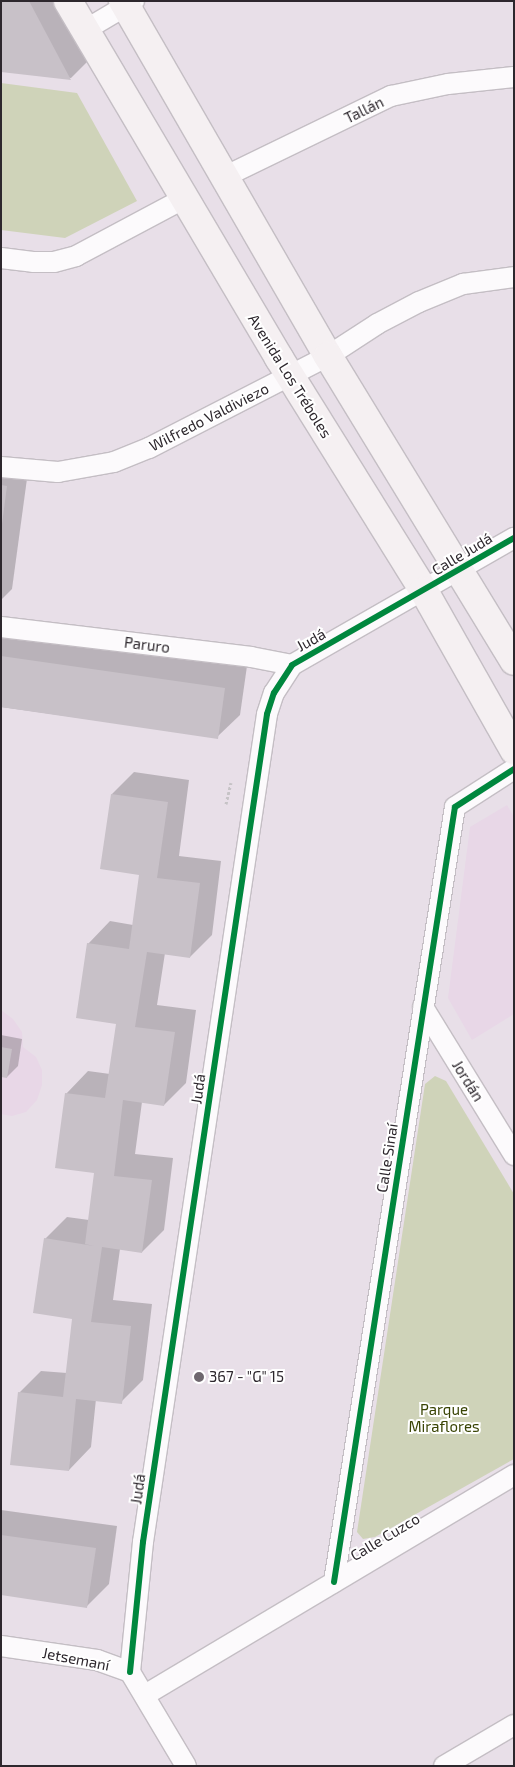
<!DOCTYPE html>
<html>
<head>
<meta charset="utf-8">
<style>
  body { margin:0 }
  #map { position:relative; width:515px; height:1767px; overflow:hidden; background:#e8dfe8; font-family:"Exo 2",sans-serif }
  div>[style] { position:absolute }
  .built>* { inset:0; background:#e8d7e7 }
  .green>* { inset:0; background:#cfd3b9 }
  .shadow>* { inset:0; background:#0003 }
  .building>* { inset:0; background:#c8c1c8 }
  .path>* { height:3px; margin-top:-1.5px; transform-origin:0; background:repeating-linear-gradient(90deg,#c6c3c6 0 2.5px,transparent 0 5px) }
  .roads { filter:drop-shadow(1px 0 #c4bec4) drop-shadow(-1px 0 #c4bec4) drop-shadow(0 1px #c4bec4) drop-shadow(0 -1px #c4bec4) }
  .street>* { height:20px; margin:-10px; padding:0 10px; transform-origin:10px; border-radius:10px; background:#fcfafc }
  .secondary>* { height:28px; margin:-14px; padding:0 14px; transform-origin:14px; border-radius:14px; background:#f5f0f2 }
  .cycleway>* { height:6px; margin:-3px; padding:0 3px; transform-origin:3px; border-radius:3px; background:#00873e }
  .dots>* { width:14px; height:14px; translate:-50% -50%; box-sizing:border-box; border:2px solid #fff; border-radius:50% }
  span { translate:-50% -50%; white-space:nowrap; text-align:center; line-height:1.15; -webkit-text-stroke:4px #fff; paint-order:stroke }
  .street-label { font-size:15px; color:#2d272d }
  .poi-label { font-size:15px; color:#2d272d }
  .left { translate:0 -50%; text-align:left }
  .park-label { font-size:15px; color:#394404 }
  .frame { position:absolute; inset:0; border:2px solid #2d272d; pointer-events:none }
</style>
</head>
<body>
<div id="map">
  <div class="built">
    <div style="clip-path:polygon(507px 805px,514px 817px,514px 1014px,472px 1040px,448px 998px,470px 827px)"></div>
    <div style="clip-path:polygon(1px 1010px,13px 1019px,22px 1032px,23px 1047px,36px 1057px,42px 1070px,42px 1085px,37px 1100px,26px 1112px,12px 1116px,1px 1114px)"></div>
  </div>
  <div class="green">
    <div style="clip-path:polygon(1px 83px,77px 93px,137px 201px,65px 238px,1px 230px)"></div>
    <div style="clip-path:polygon(435px 1076px,446px 1081px,514px 1194px,514px 1459px,375px 1537px,363px 1539px,357px 1532px,425px 1084px)"></div>
  </div>
  <div class="shadow">
    <div style="clip-path:polygon(1px 1px,57px 1px,89px 60px,71px 78px,1px 71px)"></div>
    <div style="clip-path:polygon(1px 459px,29px 464px,12px 589px,1px 600px)"></div>
    <div style="clip-path:polygon(1px 631px,247px 666px,240px 715px,217px 737px,1px 707px)"></div>
    <div style="clip-path:polygon(134px 772px,189px 780px,179px 856px,221px 861px,212px 935px,190px 957px,165px 953px,157px 1005px,196px 1010px,186px 1083px,164px 1105px,142px 1102px,135px 1154px,173px 1158px,164px 1230px,142px 1252px,120px 1249px,113px 1300px,152px 1304px,143px 1380px,121px 1402px,96px 1399px,91px 1447px,69px 1470px,19px 1393px,41px 1371px,67px 1373px,73px 1318px,45px 1239px,67px 1217px,89px 1220px,95px 1172px,66px 1094px,88px 1071px,110px 1074px,117px 1023px,88px 944px,110px 921px,133px 925px,140px 874px,112px 794px)"></div>
    <div style="clip-path:polygon(1px 1035px,22px 1039px,18px 1066px,7px 1077px,1px 1076px)"></div>
    <div style="clip-path:polygon(1px 1510px,117px 1526px,109px 1584px,87px 1606px,1px 1593px)"></div>
  </div>
  <div class="building">
    <div style="clip-path:polygon(1px 1px,29px 1px,71px 80px,1px 72px)"></div>
    <div style="clip-path:polygon(1px 485px,7px 486px,2px 524px,1px 524px)"></div>
    <div style="clip-path:polygon(1px 656px,225px 688px,218px 739px,1px 707px)"></div>
    <div style="clip-path:polygon(111px 794px,168px 802px,157px 878px,200px 883px,190px 958px,147px 952px,135px 1027px,175px 1032px,164px 1106px,123px 1100px,114px 1176px,152px 1180px,142px 1253px,102px 1247px,91px 1322px,131px 1326px,122px 1404px,76px 1399px,69px 1471px,10px 1465px,18px 1392px,63px 1397px,72px 1319px,33px 1313px,44px 1238px,94px 1246px,85px 1244px,94px 1173px,55px 1168px,65px 1093px,105px 1098px,116px 1024px,76px 1018px,87px 943px,129px 949px,139px 875px,100px 869px)"></div>
    <div style="clip-path:polygon(1px 1047px,12px 1049px,7px 1078px,1px 1077px)"></div>
    <div style="clip-path:polygon(1px 1535px,96px 1548px,87px 1608px,1px 1595px)"></div>
  </div>
  <div class="path">
    <div style="left:226px;top:804px;width:22px;rotate:-77deg"></div>
  </div>
  <div class="roads">
    <div class="street">
      <div style="left:85px;top:30px;width:57px;rotate:-30.6deg"></div>
      <div style="left:224px;top:177px;width:186px;rotate:-25.9deg"></div>
      <div style="left:391px;top:96px;width:58px;rotate:-11.9deg"></div>
      <div style="left:448px;top:84px;width:66px;rotate:-6.1deg"></div>
      <div style="left:1px;top:258px;width:32px;rotate:7deg"></div>
      <div style="left:33px;top:262px;width:21px"></div>
      <div style="left:54px;top:262px;width:23px;rotate:-15deg"></div>
      <div style="left:76px;top:256px;width:121px;rotate:-28deg"></div>
      <div style="left:1px;top:467px;width:57px;rotate:5deg"></div>
      <div style="left:58px;top:472px;width:57px;rotate:-10.1deg"></div>
      <div style="left:114px;top:462px;width:38px;rotate:-22deg"></div>
      <div style="left:149px;top:448px;width:201px;rotate:-27.2deg"></div>
      <div style="left:328px;top:356px;width:59px;rotate:-33.1deg"></div>
      <div style="left:377px;top:324px;width:47px;rotate:-27.6deg"></div>
      <div style="left:419px;top:302px;width:48px;rotate:-22.2deg"></div>
      <div style="left:463px;top:284px;width:51px;rotate:-7.8deg"></div>
      <div style="left:1px;top:627px;width:252px;rotate:6.8deg"></div>
      <div style="left:251px;top:657px;width:42px;rotate:11deg"></div>
      <div style="left:423px;top:1007px;width:174px;rotate:58.4deg"></div>
      <div style="left:334px;top:1582px;width:784px;rotate:-81.13deg"></div>
      <div style="left:455px;top:807px;width:70px;rotate:-32.8deg"></div>
      <div style="left:1px;top:1646px;width:97px;rotate:8.3deg"></div>
      <div style="left:97px;top:1660px;width:35px;rotate:20deg"></div>
      <div style="left:130px;top:1672px;width:109px;rotate:59.2deg"></div>
      <div style="left:130px;top:1672px;width:131px;rotate:-84.3deg"></div>
      <div style="left:143px;top:1542px;width:837px;rotate:-81.48deg"></div>
      <div style="left:267px;top:714px;width:22px;rotate:-72deg"></div>
      <div style="left:274px;top:693px;width:33px;rotate:-57deg"></div>
      <div style="left:292px;top:665px;width:256px;rotate:-29.8deg"></div>
      <div style="left:145px;top:1695px;width:430px;rotate:-30.8deg"></div>
      <div style="left:444px;top:1766px;width:81px;rotate:-30.4deg"></div>
    </div>
    <div class="secondary">
      <div style="left:68px;top:1px;width:415px;rotate:59.4deg"></div>
      <div style="left:279px;top:358px;width:274px;rotate:58.1deg"></div>
      <div style="left:424px;top:591px;width:183px;rotate:60.5deg"></div>
      <div style="left:123px;top:1px;width:410px;rotate:60deg"></div>
      <div style="left:328px;top:356px;width:357px;rotate:58.6deg"></div>
    </div>
  </div>
  <div class="cycleway">
    <div style="left:334px;top:1582px;width:784px;rotate:-81.13deg"></div>
    <div style="left:455px;top:807px;width:70px;rotate:-32.8deg"></div>
    <div style="left:130px;top:1672px;width:131px;rotate:-84.3deg"></div>
    <div style="left:143px;top:1542px;width:837px;rotate:-81.48deg"></div>
    <div style="left:267px;top:714px;width:22px;rotate:-72deg"></div>
    <div style="left:274px;top:693px;width:33px;rotate:-57deg"></div>
    <div style="left:292px;top:665px;width:256px;rotate:-29.8deg"></div>
  </div>
  <div class="dots">
    <div style="left:199px;top:1377px;background:#6e676e"></div>
  </div>
  <div class="street-label">
    <span style="left:364px;top:110px;rotate:-26deg">Tallán</span>
    <span style="left:290px;top:376px;rotate:58deg">Avenida Los Tréboles</span>
    <span style="left:209px;top:417px;rotate:-27deg">Wilfredo Valdiviezo</span>
    <span style="left:462px;top:554px;rotate:-31deg">Calle Judá</span>
    <span style="left:311px;top:640px;rotate:-29deg">Judá</span>
    <span style="left:147px;top:645px;rotate:7deg">Paruro</span>
    <span style="left:468px;top:1081px;rotate:58deg">Jordán</span>
    <span style="left:198px;top:1089px;rotate:-82deg">Judá</span>
    <span style="left:387px;top:1158px;rotate:-81deg">Calle Sinaí</span>
    <span style="left:138px;top:1489px;rotate:-82deg">Judá</span>
    <span style="left:385px;top:1537px;rotate:-31deg">Calle Cuzco</span>
    <span style="left:76px;top:1659px;rotate:11deg">Jetsemaní</span>
  </div>
  <div class="poi-label">
    <span class="left" style="left:209px;top:1377px">367 - "G" 15</span>
  </div>
  <div class="park-label">
    <span style="left:444px;top:1418px">Parque<br>Miraflores</span>
  </div>
  <div class="frame"></div>
</div>
</body>
</html>
